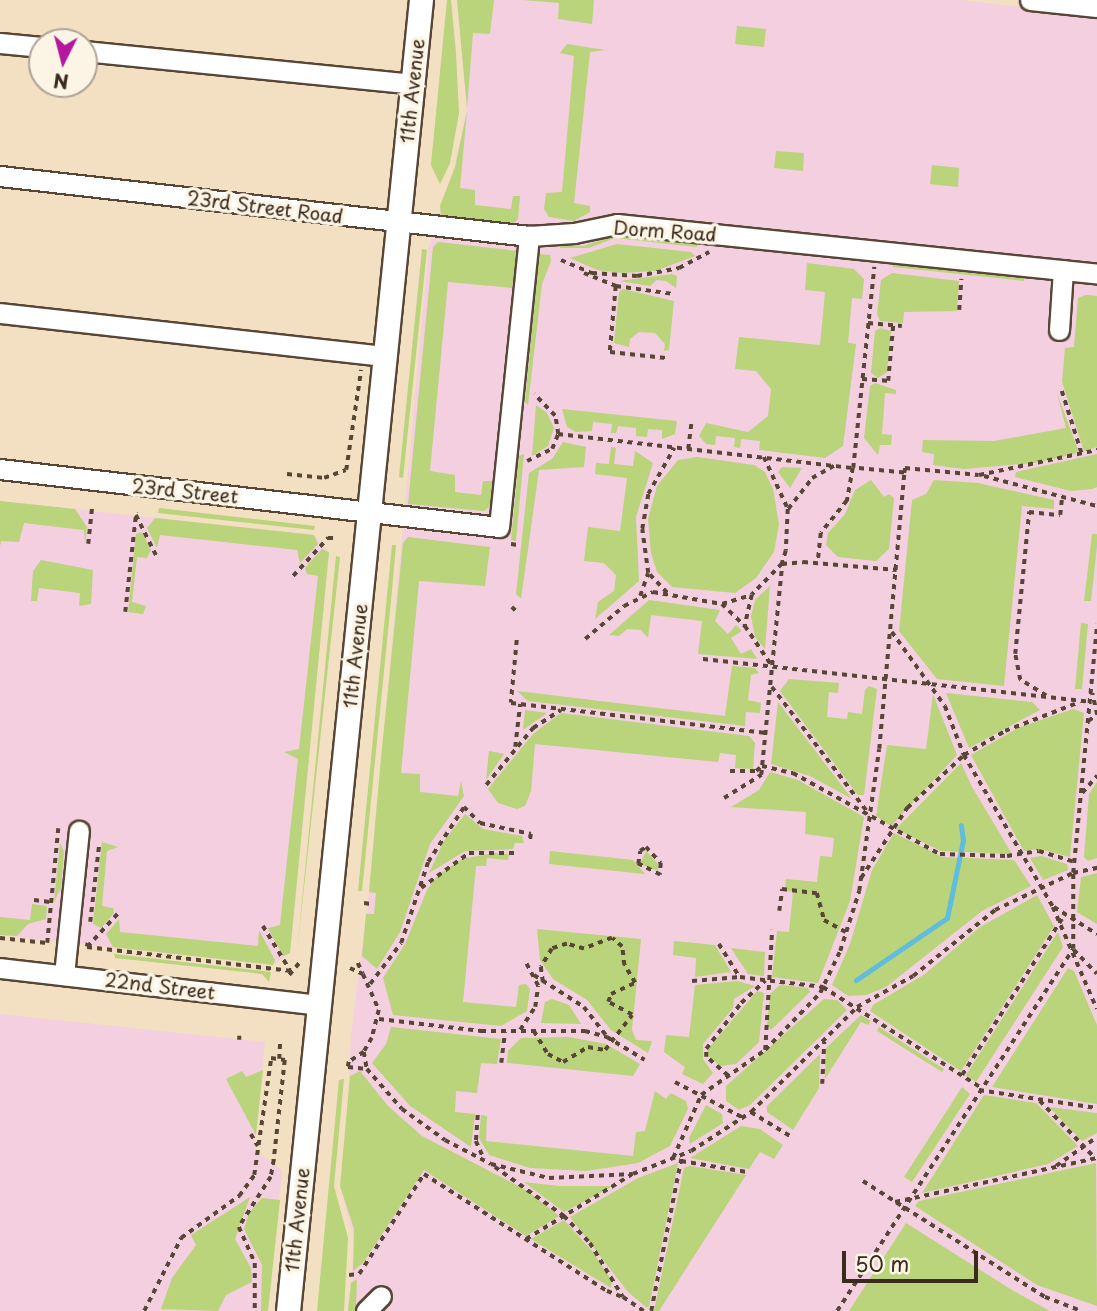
<!DOCTYPE html>
<html>
<head>
<meta charset="utf-8">
<style>
  body { margin:0 }
  #map { position:relative; width:1097px; height:1311px; overflow:hidden; background:#f3dfc1; font-family:"Playpen Sans",sans-serif }
  div>[style] { position:absolute }
  .built>* { inset:0; background:#f3cfe0 }
  .green>* { inset:0; background:#b9d47a }
  .stream>* { height:5px; margin:-2.5px; padding:0 2.5px; transform-origin:2.5px; border-radius:2.5px; background:#60bdde }
  .path>* { height:3.5px; margin-top:-1.75px; transform-origin:0; background:repeating-linear-gradient(90deg,#574536 0 5px,transparent 0 10px) }
  .roads { filter:drop-shadow(2px 0 #574536) drop-shadow(-2px 0 #574536) drop-shadow(0 2px #574536) drop-shadow(0 -2px #574536) }
  .minor>* { height:19px; margin:-9.5px; padding:0 9.5px; transform-origin:9.5px; border-radius:9.5px; background:#fff }
  .major>* { height:23px; margin:-11.5px; padding:0 11.5px; transform-origin:11.5px; border-radius:11.5px; background:#fff }
  span { translate:-50% -50%; white-space:nowrap; text-align:center; line-height:1.15; -webkit-text-stroke:7px #fcf5e5; paint-order:stroke }
  .street-label { font-size:19px; color:#3b2a1e }
  .north { position:absolute; left:28px; top:28px; width:70px; height:70px; box-sizing:border-box; background:#fcf5e5; border:2px solid #afa495; border-radius:50%; rotate:186deg; font-size:19px; font-weight:700; line-height:28px; text-align:center; color:#3b2a1e }
  .north::after { content:''; display:block; margin:auto; width:24px; height:32px; background:#b5179e; clip-path:polygon(50% 0,100% 100%,50% 72%,0 100%) }
  .scale { position:absolute; left:842px; top:1251px; width:136px; height:32px; box-sizing:border-box; border:4px solid #3b2a1e; border-top:0; padding-left:9px; font-size:21px; line-height:24px; white-space:nowrap; color:#3b2a1e; -webkit-text-stroke:5px #fcf5e5; paint-order:stroke }
</style>
</head>
<body>
<div id="map">
  <div class="built">
    <div style="clip-path:polygon(457px 0,961px 0,1097px 16px,1097px 1311px,348px 1311px,355px 1242px,344px 1202px,351px 1035px,369px 892px,429px 246px,455px 167px,467px 108px)"></div>
    <div style="clip-path:polygon(0 501px,314px 535px,329px 552px,290px 953px,273px 965px,0 935px)"></div>
    <div style="clip-path:polygon(0 1014px,265px 1042px,254px 1148px,282px 1171px,268px 1311px,0 1311px)"></div>
  </div>
  <div class="green">
    <div style="clip-path:polygon(447px 0,451px 0,456px 53px,459px 113px,450px 163px,440px 184px,431px 165px)"></div>
    <div style="clip-path:polygon(457px 0,494px 0,490px 34px,473px 33px,467px 108px)"></div>
    <div style="clip-path:polygon(522px 0,594px 0,592px 24px,558px 19px,559px 3px)"></div>
    <div style="clip-path:polygon(737px 26px,766px 29px,764px 47px,735px 44px)"></div>
    <div style="clip-path:polygon(567px 44px,605px 50px,590px 52px,574px 203px,590px 206px,590px 212px,574px 221px,549px 217px,544px 209px,546px 193px,562px 192px,574px 56px,560px 53px)"></div>
    <div style="clip-path:polygon(467px 111px,460px 188px,475px 190px,475px 205px,511px 209px,513px 196px,520px 196px,518px 219px,512px 224px,441px 216px,440px 206px,455px 167px)"></div>
    <div style="clip-path:polygon(776px 151px,804px 153px,803px 171px,774px 168px)"></div>
    <div style="clip-path:polygon(932px 165px,959px 168px,958px 187px,930px 184px)"></div>
    <div style="clip-path:polygon(618px 234px,697px 244px,697px 247px,615px 238px,589px 248px,560px 248px,560px 244px,584px 246px)"></div>
    <div style="clip-path:polygon(438px 242px,518px 251px,512px 288px,448px 282px,430px 471px,455px 475px,455px 492px,481px 495px,483px 481px,494px 481px,493px 504px,484px 511px,408px 504px,433px 247px)"></div>
    <div style="clip-path:polygon(617px 244px,691px 252px,695px 256px,655px 271px,622px 273px,597px 270px,570px 258px)"></div>
    <div style="clip-path:polygon(422px 249px,427px 250px,403px 478px,399px 477px)"></div>
    <div style="clip-path:polygon(539px 254px,550px 255px,551px 261px,542px 284px,528px 405px,525px 402px)"></div>
    <div style="clip-path:polygon(807px 263px,854px 269px,864px 279px,862px 299px,852px 298px,848px 343px,856px 344px,843px 446px,825px 458px,759px 450px,760px 441px,741px 439px,740px 448px,734px 447px,735px 438px,716px 436px,715px 445px,706px 444px,699px 436px,706px 423px,748px 432px,768px 416px,771px 389px,756px 371px,735px 369px,739px 337px,820px 345px,825px 292px,805px 290px)"></div>
    <div style="clip-path:polygon(893px 264px,1024px 278px,1024px 281px,893px 267px)"></div>
    <div style="clip-path:polygon(892px 273px,959px 281px,957px 311px,904px 312px,903px 323px,880px 321px,877px 314px,881px 280px)"></div>
    <div style="clip-path:polygon(672px 274px,677px 276px,676px 288px,666px 281px,657px 280px,650px 286px,619px 281px)"></div>
    <div style="clip-path:polygon(623px 289px,674px 301px,669px 350px,664px 351px,665px 344px,655px 333px,639px 332px,630px 339px,629px 347px,614px 343px,619px 292px)"></div>
    <div style="clip-path:polygon(1086px 295px,1097px 296px,1097px 447px,1084px 451px,1062px 382px,1065px 348px,1074px 347px,1078px 298px)"></div>
    <div style="clip-path:polygon(880px 328px,891px 331px,887px 372px,878px 378px,871px 373px,875px 331px)"></div>
    <div style="clip-path:polygon(875px 383px,896px 390px,896px 394px,885px 393px,882px 434px,892px 435px,891px 445px,880px 445px,878px 455px,864px 438px,870px 386px)"></div>
    <div style="clip-path:polygon(1057px 393px,1078px 450px,1075px 454px,1034px 463px,964px 469px,933px 465px,934px 454px,922px 452px,923px 440px,994px 441px,1066px 428px)"></div>
    <div style="clip-path:polygon(536px 405px,547px 413px,554px 428px,548px 446px,532px 456px)"></div>
    <div style="clip-path:polygon(562px 409px,677px 421px,675px 434px,662px 439px,662px 430px,648px 429px,647px 437px,636px 436px,636px 428px,618px 426px,616px 433px,611px 433px,612px 424px,593px 422px,592px 431px,576px 432px,567px 427px)"></div>
    <div style="clip-path:polygon(563px 442px,586px 447px,584px 467px,539px 470px,521px 599px,516px 594px,529px 473px,552px 459px)"></div>
    <div style="clip-path:polygon(611px 447px,616px 448px,614px 464px,633px 466px,635px 451px,653px 463px,636px 517px,639px 581px,595px 619px,598px 602px,614px 591px,616px 575px,604px 563px,584px 561px,588px 527px,620px 531px,627px 478px,595px 474px,596px 463px,609px 464px)"></div>
    <div style="clip-path:polygon(524px 454px,516px 541px,511px 540px,519px 456px)"></div>
    <div style="clip-path:polygon(1097px 454px,1097px 487px,1092px 489px,1071px 491px,1015px 477px,1016px 472px)"></div>
    <div style="clip-path:polygon(697px 457px,754px 465px,765px 472px,773px 489px,779px 524px,774px 552px,756px 578px,735px 593px,672px 587px,657px 572px,651px 553px,648px 519px,657px 486px,678px 460px)"></div>
    <div style="clip-path:polygon(782px 467px,802px 468px,790px 488px,778px 472px)"></div>
    <div style="clip-path:polygon(871px 480px,884px 497px,889px 494px,894px 498px,889px 549px,876px 561px,838px 557px,826px 545px,828px 533px,845px 514px,855px 490px)"></div>
    <div style="clip-path:polygon(934px 480px,978px 483px,1054px 500px,1054px 509px,1022px 506px,1004px 686px,937px 679px,899px 631px,912px 500px,926px 494px)"></div>
    <div style="clip-path:polygon(0 501px,75px 509px,87px 527px,85px 544px,84px 530px,24px 523px,19px 542px,1px 541px,0 547px)"></div>
    <div style="clip-path:polygon(159px 508px,315px 526px,314px 530px,158px 513px)"></div>
    <div style="clip-path:polygon(155px 518px,314px 535px,318px 544px,300px 563px,297px 550px,160px 535px,157px 548px,147px 528px)"></div>
    <div style="clip-path:polygon(142px 532px,151px 550px,147px 558px,137px 557px,132px 602px,146px 606px,143px 614px,128px 612px,136px 534px)"></div>
    <div style="clip-path:polygon(1092px 534px,1097px 534px,1097px 546px,1091px 601px,1084px 601px)"></div>
    <div style="clip-path:polygon(408px 537px,490px 547px,485px 586px,419px 581px,401px 773px,420px 774px,420px 792px,458px 796px,461px 781px,464px 796px,430px 844px,400px 932px,377px 969px,362px 956px,366px 914px,374px 914px,376px 893px,369px 892px,381px 758px,403px 543px)"></div>
    <div style="clip-path:polygon(392px 545px,396px 545px,391px 601px,362px 891px,358px 891px)"></div>
    <div style="clip-path:polygon(322px 549px,329px 552px,290px 953px,283px 956px,268px 928px,280px 925px,298px 759px,284px 752px,299px 749px,318px 576px,307px 574px,305px 568px)"></div>
    <div style="clip-path:polygon(336px 556px,340px 557px,297px 952px)"></div>
    <div style="clip-path:polygon(41px 560px,93px 570px,91px 604px,79px 606px,80px 593px,39px 588px,37px 601px,31px 601px,33px 571px)"></div>
    <div style="clip-path:polygon(770px 586px,765px 649px,755px 637px,751px 616px,755px 600px)"></div>
    <div style="clip-path:polygon(649px 600px,720px 610px,715px 621px,728px 634px,736px 625px,742px 631px,731px 638px,741px 654px,751px 649px,757px 659px,698px 654px,702px 621px,651px 615px,648px 638px,641px 630px,627px 629px,619px 636px,609px 635px)"></div>
    <div style="clip-path:polygon(1081px 623px,1088px 624px,1082px 689px,1075px 689px)"></div>
    <div style="clip-path:polygon(732px 666px,755px 668px,759px 673px,751px 675px,748px 700px,761px 703px,760px 713px,746px 712px,745px 726px,528px 701px,517px 691px,725px 716px)"></div>
    <div style="clip-path:polygon(789px 679px,839px 683px,838px 693px,829px 692px,827px 717px,847px 719px,848px 712px,862px 714px,865px 690px,869px 686px,877px 689px,864px 795px,858px 795px,780px 691px)"></div>
    <div style="clip-path:polygon(946px 693px,1032px 702px,1040px 710px,969px 748px)"></div>
    <div style="clip-path:polygon(933px 694px,957px 755px,891px 826px,876px 816px,887px 745px,926px 749px)"></div>
    <div style="clip-path:polygon(778px 702px,852px 799px,810px 776px,771px 764px)"></div>
    <div style="clip-path:polygon(1073px 709px,1084px 713px,1070px 857px,1040px 849px,1024px 851px,971px 755px,1018px 728px)"></div>
    <div style="clip-path:polygon(525px 710px,547px 713px,523px 730px)"></div>
    <div style="clip-path:polygon(561px 713px,749px 736px,755px 743px,753px 769px,735px 768px,736px 755px,720px 753px,718px 762px,535px 744px,531px 791px,525px 806px,517px 809px,498px 803px,488px 789px,533px 734px)"></div>
    <div style="clip-path:polygon(489px 751px,504px 754px,486px 780px)"></div>
    <div style="clip-path:polygon(961px 763px,972px 787px,1012px 854px,941px 851px,896px 829px)"></div>
    <div style="clip-path:polygon(770px 772px,798px 780px,864px 817px,850px 901px,818px 983px,772px 977px,777px 931px,789px 932px,793px 892px,785px 890px,786px 879px,817px 882px,820px 856px,832px 857px,834px 838px,805px 834px,806px 812px,731px 807px,759px 790px)"></div>
    <div style="clip-path:polygon(1097px 782px,1097px 858px,1088px 861px,1084px 857px,1089px 794px)"></div>
    <div style="clip-path:polygon(465px 814px,483px 829px,522px 836px,524px 843px,515px 843px,513px 849px,465px 851px,429px 873px,444px 841px)"></div>
    <div style="clip-path:polygon(894px 833px,942px 857px,1014px 860px,1031px 886px,982px 911px,886px 987px,866px 995px,848px 996px,832px 985px,850px 944px,872px 870px)"></div>
    <div style="clip-path:polygon(102px 842px,118px 847px,107px 851px,102px 906px,113px 908px,114px 913px,101px 928px,93px 924px)"></div>
    <div style="clip-path:polygon(60px 843px,64px 852px,61px 888px,54px 902px)"></div>
    <div style="clip-path:polygon(550px 851px,633px 860px,645px 874px,549px 864px)"></div>
    <div style="clip-path:polygon(646px 851px,658px 864px,658px 871px,640px 864px)"></div>
    <div style="clip-path:polygon(494px 853px,509px 854px,508px 860px,487px 858px,486px 866px,476px 866px,463px 1002px,516px 1007px,519px 985px,526px 984px,530px 989px,527px 1011px,501px 1026px,393px 1015px,383px 978px,405px 944px,427px 890px,438px 875px,462px 859px)"></div>
    <div style="clip-path:polygon(1041px 856px,1067px 864px,1068px 870px,1043px 880px,1030px 858px)"></div>
    <div style="clip-path:polygon(1097px 873px,1097px 924px,1077px 912px,1081px 877px)"></div>
    <div style="clip-path:polygon(1037px 895px,1054px 926px,961px 1071px,870px 1011px,873px 1005px,925px 974px,980px 927px)"></div>
    <div style="clip-path:polygon(32px 904px,47px 906px,46px 919px,28px 924px,17px 936px,0 935px,0 917px,30px 920px)"></div>
    <div style="clip-path:polygon(119px 919px,120px 932px,258px 946px,259px 930px,275px 960px,273px 965px,113px 947px,106px 934px)"></div>
    <div style="clip-path:polygon(537px 929px,641px 939px,632px 1030px,636px 1040px,652px 1041px,648px 1053px,611px 1030px,587px 1000px,553px 979px,540px 960px)"></div>
    <div style="clip-path:polygon(1058px 932px,1063px 947px,976px 1082px,966px 1075px)"></div>
    <div style="clip-path:polygon(674px 941px,715px 945px,731px 972px,695px 977px,696px 958px,673px 955px)"></div>
    <div style="clip-path:polygon(731px 948px,765px 952px,764px 976px,748px 974px)"></div>
    <div style="clip-path:polygon(114px 954px,271px 972px,269px 982px,262px 974px,115px 958px)"></div>
    <div style="clip-path:polygon(1068px 968px,1074px 971px,1097px 1025px,1097px 1104px,992px 1087px)"></div>
    <div style="clip-path:polygon(737px 981px,755px 986px,734px 999px,733px 1008px,703px 1044px,703px 1059px,713px 1073px,703px 1084px,682px 1074px,685px 1067px,664px 1052px,666px 1035px,689px 1037px,695px 985px)"></div>
    <div style="clip-path:polygon(780px 985px,808px 988px,810px 992px,771px 1030px,767px 1025px,770px 994px)"></div>
    <div style="clip-path:polygon(757px 991px,764px 993px,759px 1042px,736px 1064px,720px 1066px,707px 1055px,708px 1049px)"></div>
    <div style="clip-path:polygon(552px 999px,569px 1005px,581px 1024px,541px 1023px,545px 1002px)"></div>
    <div style="clip-path:polygon(824px 999px,837px 1000px,847px 1010px,750px 1105px,739px 1110px,726px 1101px,726px 1086px)"></div>
    <div style="clip-path:polygon(861px 1015px,871px 1021px,868px 1025px,861px 1022px,825px 1079px,826px 1048px)"></div>
    <div style="clip-path:polygon(391px 1027px,501px 1039px,497px 1064px,481px 1063px,477px 1093px,456px 1091px,455px 1112px,475px 1114px,471px 1147px,410px 1106px,372px 1063px,386px 1044px)"></div>
    <div style="clip-path:polygon(879px 1027px,944px 1069px,942px 1072px,877px 1031px)"></div>
    <div style="clip-path:polygon(569px 1037px,606px 1044px,640px 1064px,633px 1076px,507px 1063px,508px 1051px,521px 1038px)"></div>
    <div style="clip-path:polygon(820px 1054px,819px 1088px,793px 1130px,767px 1112px,767px 1106px)"></div>
    <div style="clip-path:polygon(263px 1070px,256px 1135px,226px 1079px,242px 1071px,246px 1077px)"></div>
    <div style="clip-path:polygon(360px 1071px,388px 1106px,422px 1136px,526px 1190px,559px 1216px,526px 1236px,424px 1170px,363px 1263px,353px 1271px,354px 1229px,340px 1186px,350px 1076px)"></div>
    <div style="clip-path:polygon(344px 1079px,334px 1186px,348px 1238px,344px 1311px,317px 1311px,339px 1080px)"></div>
    <div style="clip-path:polygon(962px 1087px,970px 1094px,912px 1182px,904px 1177px)"></div>
    <div style="clip-path:polygon(655px 1091px,666px 1099px,671px 1093px,686px 1101px,688px 1109px,670px 1146px,638px 1163px,586px 1171px,530px 1168px,489px 1155px,479px 1138px,481px 1115px,487px 1116px,486px 1141px,633px 1156px,636px 1132px,645px 1131px)"></div>
    <div style="clip-path:polygon(984px 1095px,1036px 1103px,1078px 1146px,1048px 1164px,922px 1193px)"></div>
    <div style="clip-path:polygon(706px 1105px,722px 1114px,723px 1123px,690px 1144px,689px 1138px)"></div>
    <div style="clip-path:polygon(1049px 1107px,1097px 1113px,1097px 1133px,1082px 1141px)"></div>
    <div style="clip-path:polygon(741px 1126px,760px 1129px,783px 1145px,774px 1159px,760px 1152px,749px 1169px,690px 1158px)"></div>
    <div style="clip-path:polygon(678px 1163px,649px 1307px,646px 1307px,628px 1292px,570px 1217px,638px 1178px)"></div>
    <div style="clip-path:polygon(1096px 1163px,1097px 1306px,1037px 1285px,915px 1206px,919px 1201px)"></div>
    <div style="clip-path:polygon(690px 1166px,746px 1175px,659px 1311px,654px 1311px,684px 1168px)"></div>
    <div style="clip-path:polygon(524px 1182px,559px 1186px,613px 1186px,564px 1212px)"></div>
    <div style="clip-path:polygon(250px 1197px,235px 1239px,251px 1268px,252px 1282px,226px 1295px,218px 1311px,161px 1309px,172px 1278px,196px 1245px,191px 1235px)"></div>
    <div style="clip-path:polygon(262px 1198px,280px 1200px,268px 1311px,261px 1311px,262px 1265px,244px 1229px,249px 1213px)"></div>
    <div style="clip-path:polygon(564px 1220px,593px 1252px,612px 1281px,611px 1288px,531px 1239px)"></div>
    <div style="clip-path:polygon(906px 1223px,1012px 1290px,1050px 1311px,849px 1311px)"></div>
    <div style="clip-path:polygon(357px 1279px,356px 1306px,383px 1311px,348px 1311px,351px 1283px)"></div>
  </div>
  <div class="stream">
    <div style="left:856px;top:980px;width:110px;rotate:-34.3deg"></div>
    <div style="left:947px;top:918px;width:80px;rotate:-78.4deg"></div>
    <div style="left:963px;top:840px;width:15px;rotate:-98deg"></div>
  </div>
  <div class="path">
    <div style="left:561px;top:260px;width:34px;rotate:23deg"></div>
    <div style="left:592px;top:273px;width:45px;rotate:3.8deg"></div>
    <div style="left:637px;top:276px;width:43px;rotate:-10.8deg"></div>
    <div style="left:679px;top:268px;width:34px;rotate:-28deg"></div>
    <div style="left:584px;top:273px;width:35px;rotate:22deg"></div>
    <div style="left:616px;top:286px;width:59px;rotate:7.9deg"></div>
    <div style="left:616px;top:286px;width:66px;rotate:95.2deg"></div>
    <div style="left:610px;top:352px;width:56px;rotate:6.1deg"></div>
    <div style="left:959px;top:310px;width:31px;rotate:-86deg"></div>
    <div style="left:868px;top:323px;width:34px;rotate:5deg"></div>
    <div style="left:862px;top:379px;width:29px;rotate:4deg"></div>
    <div style="left:888px;top:381px;width:56px;rotate:-84.9deg"></div>
    <div style="left:1062px;top:391px;width:66px;rotate:72.4deg"></div>
    <div style="left:558px;top:434px;width:297px;rotate:6.6deg"></div>
    <div style="left:853px;top:468px;width:34px;rotate:100deg"></div>
    <div style="left:847px;top:501px;width:41px;rotate:129.1deg"></div>
    <div style="left:821px;top:533px;width:30px;rotate:96deg"></div>
    <div style="left:688px;top:449px;width:25px;rotate:-83deg"></div>
    <div style="left:764px;top:457px;width:57px;rotate:65.2deg"></div>
    <div style="left:788px;top:509px;width:42px;rotate:92.7deg"></div>
    <div style="left:786px;top:551px;width:14px;rotate:107deg"></div>
    <div style="left:782px;top:564px;width:43px;rotate:134.1deg"></div>
    <div style="left:752px;top:595px;width:32px;rotate:103deg"></div>
    <div style="left:745px;top:626px;width:48px;rotate:56deg"></div>
    <div style="left:527px;top:461px;width:28px;rotate:-26deg"></div>
    <div style="left:552px;top:449px;width:16px;rotate:-68deg"></div>
    <div style="left:558px;top:434px;width:18px;rotate:-99deg"></div>
    <div style="left:555px;top:416px;width:30px;rotate:-134deg"></div>
    <div style="left:904px;top:473px;width:5px;rotate:-79deg"></div>
    <div style="left:905px;top:468px;width:74px;rotate:5.4deg"></div>
    <div style="left:979px;top:475px;width:121px;rotate:-12deg"></div>
    <div style="left:287px;top:474px;width:37px;rotate:6deg"></div>
    <div style="left:324px;top:478px;width:23px;rotate:-20deg"></div>
    <div style="left:346px;top:470px;width:101px;rotate:-81.5deg"></div>
    <div style="left:984px;top:476px;width:117px;rotate:14.9deg"></div>
    <div style="left:788px;top:509px;width:39px;rotate:-52deg"></div>
    <div style="left:812px;top:478px;width:25px;rotate:-29deg"></div>
    <div style="left:136px;top:515px;width:45px;rotate:63.4deg"></div>
    <div style="left:88px;top:544px;width:36px;rotate:-84deg"></div>
    <div style="left:511px;top:544px;width:7px;rotate:8deg"></div>
    <div style="left:293px;top:576px;width:52px;rotate:-47.4deg"></div>
    <div style="left:328px;top:538px;width:7px"></div>
    <div style="left:667px;top:593px;width:28px;rotate:-134deg"></div>
    <div style="left:648px;top:573px;width:44px;rotate:-97.8deg"></div>
    <div style="left:642px;top:529px;width:36px;rotate:-80deg"></div>
    <div style="left:648px;top:494px;width:53px;rotate:-60.5deg"></div>
    <div style="left:640px;top:596px;width:24px;rotate:-71deg"></div>
    <div style="left:722px;top:604px;width:31px;rotate:-17deg"></div>
    <div style="left:512px;top:607px;width:6px;rotate:45deg"></div>
    <div style="left:125px;top:612px;width:100px;rotate:-83.7deg"></div>
    <div style="left:892px;top:632px;width:91px;rotate:54.4deg"></div>
    <div style="left:945px;top:706px;width:53px;rotate:68.8deg"></div>
    <div style="left:964px;top:755px;width:176px;rotate:59.6deg"></div>
    <div style="left:1053px;top:907px;width:111px;rotate:66.7deg"></div>
    <div style="left:585px;top:639px;width:51px;rotate:-40.2deg"></div>
    <div style="left:624px;top:606px;width:32px;rotate:-26deg"></div>
    <div style="left:653px;top:592px;width:70px;rotate:9.9deg"></div>
    <div style="left:722px;top:604px;width:32px;rotate:44deg"></div>
    <div style="left:517px;top:640px;width:63px;rotate:95.4deg"></div>
    <div style="left:511px;top:703px;width:256px;rotate:6.7deg"></div>
    <div style="left:703px;top:659px;width:389px;rotate:6.3deg"></div>
    <div style="left:772px;top:687px;width:160px;rotate:52.6deg"></div>
    <div style="left:1046px;top:696px;width:31px;rotate:-148deg"></div>
    <div style="left:1020px;top:680px;width:26px;rotate:-101deg"></div>
    <div style="left:1015px;top:654px;width:143px;rotate:-84.4deg"></div>
    <div style="left:1029px;top:512px;width:31px;rotate:6deg"></div>
    <div style="left:1060px;top:515px;width:20px;rotate:-84deg"></div>
    <div style="left:1088px;top:721px;width:11px;rotate:-34deg"></div>
    <div style="left:1097px;top:715px;width:22px;rotate:-103deg"></div>
    <div style="left:515px;top:747px;width:43px;rotate:-83.4deg"></div>
    <div style="left:730px;top:771px;width:26px"></div>
    <div style="left:756px;top:771px;width:8px;rotate:-40deg"></div>
    <div style="left:762px;top:766px;width:32px;rotate:13deg"></div>
    <div style="left:793px;top:773px;width:168px;rotate:28.9deg"></div>
    <div style="left:940px;top:854px;width:67px;rotate:1.7deg"></div>
    <div style="left:1007px;top:856px;width:32px;rotate:-9deg"></div>
    <div style="left:1039px;top:851px;width:38px;rotate:17deg"></div>
    <div style="left:486px;top:785px;width:74px;rotate:-50.5deg"></div>
    <div style="left:533px;top:728px;width:33px;rotate:-33deg"></div>
    <div style="left:1082px;top:793px;width:23px;rotate:-49deg"></div>
    <div style="left:724px;top:798px;width:44px;rotate:-31.9deg"></div>
    <div style="left:761px;top:775px;width:212px;rotate:-84.3deg"></div>
    <div style="left:782px;top:564px;width:21px;rotate:-5deg"></div>
    <div style="left:803px;top:562px;width:94px;rotate:4.9deg"></div>
    <div style="left:646px;top:847px;width:22px;rotate:47deg"></div>
    <div style="left:661px;top:863px;width:12px;rotate:95deg"></div>
    <div style="left:660px;top:875px;width:25px;rotate:-153deg"></div>
    <div style="left:638px;top:864px;width:13px;rotate:-81deg"></div>
    <div style="left:640px;top:851px;width:7px;rotate:-34deg"></div>
    <div style="left:861px;top:878px;width:84px;rotate:-56.7deg"></div>
    <div style="left:907px;top:808px;width:78px;rotate:-42.9deg"></div>
    <div style="left:964px;top:755px;width:48px;rotate:-30.3deg"></div>
    <div style="left:1005px;top:731px;width:77px;rotate:-21.3deg"></div>
    <div style="left:421px;top:888px;width:59px;rotate:-36.1deg"></div>
    <div style="left:469px;top:853px;width:46px"></div>
    <div style="left:34px;top:900px;width:16px;rotate:7deg"></div>
    <div style="left:364px;top:903px;width:7px;rotate:8deg"></div>
    <div style="left:1054px;top:907px;width:51px;rotate:32.1deg"></div>
    <div style="left:779px;top:911px;width:22px;rotate:-82deg"></div>
    <div style="left:782px;top:889px;width:35px;rotate:7deg"></div>
    <div style="left:817px;top:893px;width:28px;rotate:75deg"></div>
    <div style="left:824px;top:920px;width:25px;rotate:29deg"></div>
    <div style="left:90px;top:922px;width:79px;rotate:-83.4deg"></div>
    <div style="left:263px;top:926px;width:52px;rotate:58.5deg"></div>
    <div style="left:0;top:938px;width:47px;rotate:6.1deg"></div>
    <div style="left:47px;top:943px;width:115px;rotate:-84.5deg"></div>
    <div style="left:88px;top:943px;width:4px;rotate:104deg"></div>
    <div style="left:87px;top:947px;width:206px;rotate:6.7deg"></div>
    <div style="left:719px;top:944px;width:39px;rotate:58deg"></div>
    <div style="left:740px;top:977px;width:84px;rotate:6.9deg"></div>
    <div style="left:823px;top:987px;width:186px;rotate:32.5deg"></div>
    <div style="left:87px;top:947px;width:49px;rotate:-47.5deg"></div>
    <div style="left:1074px;top:950px;width:33px;rotate:46deg"></div>
    <div style="left:358px;top:963px;width:12px;rotate:66deg"></div>
    <div style="left:350px;top:968px;width:14px;rotate:25deg"></div>
    <div style="left:363px;top:974px;width:39px;rotate:66deg"></div>
    <div style="left:379px;top:1010px;width:29px;rotate:104deg"></div>
    <div style="left:372px;top:1038px;width:16px;rotate:120deg"></div>
    <div style="left:364px;top:1052px;width:18px;rotate:146deg"></div>
    <div style="left:349px;top:1062px;width:5px;rotate:101deg"></div>
    <div style="left:348px;top:1067px;width:19px;rotate:6deg"></div>
    <div style="left:289px;top:975px;width:17px;rotate:-50deg"></div>
    <div style="left:534px;top:975px;width:59px;rotate:32.6deg"></div>
    <div style="left:584px;top:1007px;width:36px;rotate:52deg"></div>
    <div style="left:692px;top:981px;width:48px;rotate:-4.8deg"></div>
    <div style="left:370px;top:984px;width:51px;rotate:-52.9deg"></div>
    <div style="left:401px;top:943px;width:85px;rotate:-71.6deg"></div>
    <div style="left:428px;top:862px;width:66px;rotate:-56.8deg"></div>
    <div style="left:464px;top:807px;width:23px;rotate:45deg"></div>
    <div style="left:480px;top:823px;width:52px;rotate:12.2deg"></div>
    <div style="left:531px;top:834px;width:8px;rotate:97deg"></div>
    <div style="left:379px;top:1019px;width:103px;rotate:6.7deg"></div>
    <div style="left:481px;top:1031px;width:104px"></div>
    <div style="left:585px;top:1031px;width:23px;rotate:15deg"></div>
    <div style="left:607px;top:1037px;width:44px;rotate:31.2deg"></div>
    <div style="left:520px;top:1030px;width:27px;rotate:-57deg"></div>
    <div style="left:535px;top:1007px;width:21px;rotate:-82deg"></div>
    <div style="left:538px;top:986px;width:26px;rotate:-118deg"></div>
    <div style="left:534px;top:1031px;width:27px;rotate:59deg"></div>
    <div style="left:548px;top:1054px;width:17px;rotate:28deg"></div>
    <div style="left:563px;top:1062px;width:29px;rotate:-31deg"></div>
    <div style="left:588px;top:1047px;width:17px;rotate:10deg"></div>
    <div style="left:605px;top:1050px;width:44px;rotate:-52.4deg"></div>
    <div style="left:632px;top:1015px;width:27px;rotate:-152deg"></div>
    <div style="left:608px;top:1002px;width:9px;rotate:-69deg"></div>
    <div style="left:611px;top:994px;width:26px;rotate:-25deg"></div>
    <div style="left:635px;top:983px;width:21px;rotate:-121deg"></div>
    <div style="left:624px;top:965px;width:18px;rotate:-96deg"></div>
    <div style="left:622px;top:947px;width:13px;rotate:-138deg"></div>
    <div style="left:612px;top:938px;width:30px;rotate:159deg"></div>
    <div style="left:584px;top:949px;width:18px;rotate:-164deg"></div>
    <div style="left:567px;top:944px;width:16px;rotate:162deg"></div>
    <div style="left:552px;top:949px;width:21px;rotate:121deg"></div>
    <div style="left:541px;top:967px;width:15px;rotate:82deg"></div>
    <div style="left:239px;top:1040px;width:4px;rotate:-90deg"></div>
    <div style="left:765px;top:1050px;width:120px;rotate:-86.7deg"></div>
    <div style="left:364px;top:1052px;width:17px;rotate:80deg"></div>
    <div style="left:367px;top:1069px;width:53px;rotate:48.8deg"></div>
    <div style="left:402px;top:1109px;width:53px;rotate:35.8deg"></div>
    <div style="left:445px;top:1140px;width:52px;rotate:27.6deg"></div>
    <div style="left:491px;top:1164px;width:60px;rotate:13.6deg"></div>
    <div style="left:549px;top:1178px;width:84px;rotate:-2.7deg"></div>
    <div style="left:633px;top:1174px;width:62px;rotate:-21.6deg"></div>
    <div style="left:691px;top:1151px;width:72px;rotate:-33deg"></div>
    <div style="left:751px;top:1112px;width:149px;rotate:-44.7deg"></div>
    <div style="left:857px;top:1007px;width:64px;rotate:-29deg"></div>
    <div style="left:913px;top:976px;width:105px;rotate:-38.8deg"></div>
    <div style="left:995px;top:910px;width:86px;rotate:-25.4deg"></div>
    <div style="left:1073px;top:873px;width:25px;rotate:-12deg"></div>
    <div style="left:279px;top:1059px;width:19px;rotate:-87deg"></div>
    <div style="left:501px;top:1063px;width:31px;rotate:-83deg"></div>
    <div style="left:962px;top:1075px;width:191px;rotate:-57.4deg"></div>
    <div style="left:728px;top:1076px;width:29px;rotate:-139deg"></div>
    <div style="left:706px;top:1057px;width:8px;rotate:-90deg"></div>
    <div style="left:706px;top:1049px;width:58px;rotate:-52.7deg"></div>
    <div style="left:741px;top:1003px;width:33px;rotate:-43deg"></div>
    <div style="left:675px;top:1082px;width:76px;rotate:27.6deg"></div>
    <div style="left:822px;top:1084px;width:42px;rotate:-87.3deg"></div>
    <div style="left:979px;top:1090px;width:119px;rotate:8.7deg"></div>
    <div style="left:1040px;top:1101px;width:79px;rotate:46deg"></div>
    <div style="left:751px;top:1112px;width:46px;rotate:31.6deg"></div>
    <div style="left:478px;top:1115px;width:26px;rotate:94deg"></div>
    <div style="left:476px;top:1141px;width:20px;rotate:66deg"></div>
    <div style="left:251px;top:1134px;width:14px;rotate:60deg"></div>
    <div style="left:673px;top:1158px;width:69px;rotate:-66deg"></div>
    <div style="left:701px;top:1095px;width:78px;rotate:-35.1deg"></div>
    <div style="left:765px;top:1050px;width:79px;rotate:-46deg"></div>
    <div style="left:820px;top:993px;width:47px;rotate:-64.5deg"></div>
    <div style="left:840px;top:951px;width:63px;rotate:-72.4deg"></div>
    <div style="left:859px;top:891px;width:143px;rotate:-82deg"></div>
    <div style="left:879px;top:749px;width:277px;rotate:-84.8deg"></div>
    <div style="left:904px;top:473px;width:51px;rotate:-174.4deg"></div>
    <div style="left:853px;top:468px;width:202px;rotate:-84deg"></div>
    <div style="left:681px;top:1161px;width:67px;rotate:9.5deg"></div>
    <div style="left:1056px;top:1166px;width:50px;rotate:-35.3deg"></div>
    <div style="left:495px;top:1167px;width:85px;rotate:35.4deg"></div>
    <div style="left:564px;top:1216px;width:37px;rotate:46deg"></div>
    <div style="left:590px;top:1243px;width:63px;rotate:58.6deg"></div>
    <div style="left:623px;top:1297px;width:25px;rotate:34deg"></div>
    <div style="left:863px;top:1181px;width:216px;rotate:32.5deg"></div>
    <div style="left:1045px;top:1297px;width:40px;rotate:21deg"></div>
    <div style="left:895px;top:1202px;width:207px;rotate:-12.3deg"></div>
    <div style="left:526px;top:1239px;width:123px;rotate:-31.4deg"></div>
    <div style="left:349px;top:1275px;width:10px;rotate:-6deg"></div>
    <div style="left:359px;top:1274px;width:119px;rotate:-57deg"></div>
    <div style="left:424px;top:1174px;width:217px;rotate:32.6deg"></div>
    <div style="left:607px;top:1291px;width:17px;rotate:21deg"></div>
    <div style="left:144px;top:1311px;width:82px;rotate:-63.1deg"></div>
    <div style="left:181px;top:1238px;width:72px;rotate:-35.9deg"></div>
    <div style="left:239px;top:1196px;width:26px;rotate:-54deg"></div>
    <div style="left:254px;top:1175px;width:118px;rotate:-81.7deg"></div>
    <div style="left:271px;top:1058px;width:14px;rotate:8deg"></div>
    <div style="left:285px;top:1060px;width:101px;rotate:96.3deg"></div>
    <div style="left:274px;top:1160px;width:17px;rotate:100deg"></div>
    <div style="left:271px;top:1177px;width:59px;rotate:122.6deg"></div>
    <div style="left:239px;top:1227px;width:39px;rotate:66deg"></div>
    <div style="left:255px;top:1263px;width:48px;rotate:90deg"></div>
    <div style="left:651px;top:1311px;width:159px;rotate:-78.8deg"></div>
    <div style="left:837px;top:1311px;width:432px;rotate:-56.9deg"></div>
    <div style="left:1073px;top:949px;width:76px;rotate:-90deg"></div>
    <div style="left:1073px;top:873px;width:250px;rotate:-84.5deg"></div>
  </div>
  <div class="roads">
    <div class="minor">
      <div style="left:1030px;top:0;width:67px;rotate:6deg"></div>
      <div style="left:0;top:43px;width:42px;rotate:5.4deg"></div>
      <div style="left:84px;top:51px;width:331px;rotate:5.7deg"></div>
      <div style="left:0;top:176px;width:532px;rotate:6.47deg"></div>
      <div style="left:0;top:313px;width:388px;rotate:6.4deg"></div>
      <div style="left:1059px;top:330px;width:60px;rotate:-86.2deg"></div>
      <div style="left:0;top:469px;width:502px;rotate:6.63deg"></div>
      <div style="left:499px;top:527px;width:293px;rotate:-84.1deg"></div>
      <div style="left:529px;top:236px;width:45px;rotate:-3.8deg"></div>
      <div style="left:574px;top:233px;width:44px;rotate:-11.8deg"></div>
      <div style="left:617px;top:224px;width:483px;rotate:5.9deg"></div>
      <div style="left:0;top:968px;width:322px;rotate:6.6deg"></div>
      <div style="left:64px;top:975px;width:145px;rotate:-84.1deg"></div>
      <div style="left:366px;top:1311px;width:21px;rotate:-45deg"></div>
    </div>
    <div class="major">
      <div style="left:288px;top:1311px;width:1318px;rotate:-84.21deg"></div>
    </div>
  </div>
  <div class="street-label">
    <span style="left:412px;top:91px;rotate:-84deg">11th Avenue</span>
    <span style="left:265px;top:207px;rotate:7deg">23rd Street Road</span>
    <span style="left:665px;top:231px;rotate:4deg">Dorm Road</span>
    <span style="left:185px;top:491px;rotate:6deg">23rd Street</span>
    <span style="left:355px;top:656px;rotate:-84deg">11th Avenue</span>
    <span style="left:160px;top:986px;rotate:7deg">22nd Street</span>
    <span style="left:297px;top:1220px;rotate:-84deg">11th Avenue</span>
  </div>
  <div class="north">N</div>
  <div class="scale">50 m</div>
</div>
</body>
</html>
